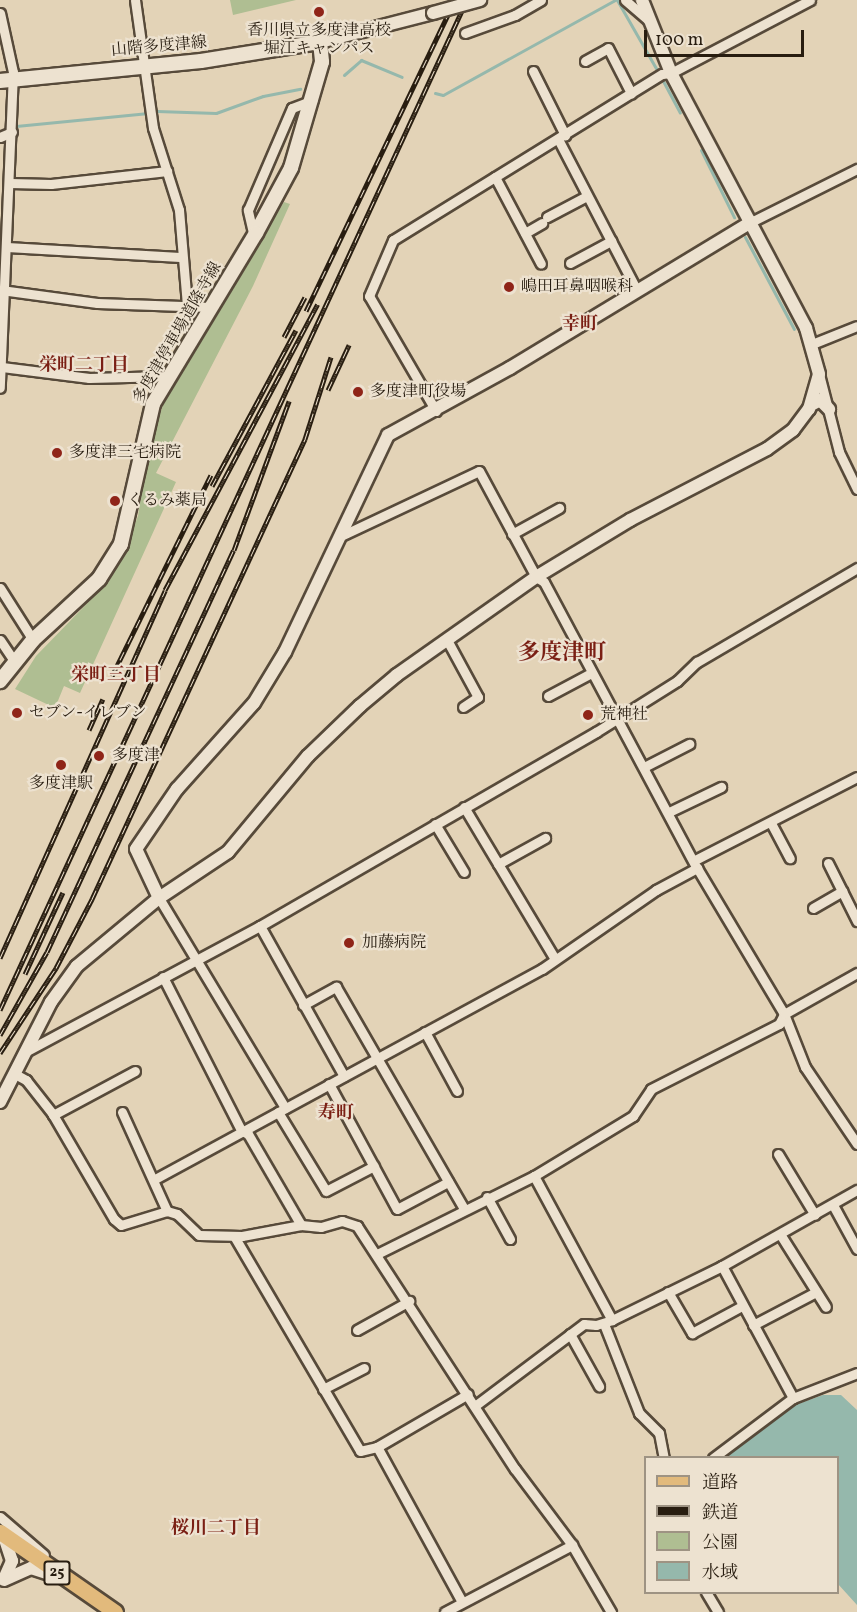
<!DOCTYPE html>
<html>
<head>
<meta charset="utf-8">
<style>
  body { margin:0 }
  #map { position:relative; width:857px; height:1612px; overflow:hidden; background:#e3d3b7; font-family:Vollkorn,"Noto Serif JP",serif }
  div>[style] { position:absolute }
  .green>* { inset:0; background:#afbe92 }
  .water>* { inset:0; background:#95b8ac }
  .stream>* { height:3px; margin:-1.5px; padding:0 1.5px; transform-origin:1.5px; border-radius:1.5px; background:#95b8ac }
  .roads { filter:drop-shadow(2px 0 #574a3a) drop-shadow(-2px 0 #574a3a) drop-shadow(0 2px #574a3a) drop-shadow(0 -2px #574a3a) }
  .minor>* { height:9px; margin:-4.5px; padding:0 4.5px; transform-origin:4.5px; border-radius:4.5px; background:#ede2d0 }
  .tertiary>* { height:12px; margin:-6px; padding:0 6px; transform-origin:6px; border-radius:6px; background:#ede2d0 }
  .secondary>* { height:14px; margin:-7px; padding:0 7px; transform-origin:7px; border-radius:7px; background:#ede2d0 }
  .primary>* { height:15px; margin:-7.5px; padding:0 7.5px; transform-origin:7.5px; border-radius:7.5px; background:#e2ba7c }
  .rail>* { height:5px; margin-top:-2.5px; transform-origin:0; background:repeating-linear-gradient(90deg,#ede2d0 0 9px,#281d10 0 18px); box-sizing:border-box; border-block:2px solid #281d10 }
  .bridges { filter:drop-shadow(2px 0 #574a3a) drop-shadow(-2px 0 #574a3a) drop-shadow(0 2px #574a3a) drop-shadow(0 -2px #574a3a) }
  .tertiary-bridge>* { height:12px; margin:-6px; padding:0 6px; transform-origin:6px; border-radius:6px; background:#ede2d0 }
  .dots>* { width:16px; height:16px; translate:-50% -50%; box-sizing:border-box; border:3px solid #ede2d0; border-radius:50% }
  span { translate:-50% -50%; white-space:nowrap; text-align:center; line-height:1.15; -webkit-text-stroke:4.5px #ede2d0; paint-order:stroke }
  .shield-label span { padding:2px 4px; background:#ede2d0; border:2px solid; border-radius:4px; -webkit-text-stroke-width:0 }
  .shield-label { font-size:15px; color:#281d10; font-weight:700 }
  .poi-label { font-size:16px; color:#281d10 }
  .left { translate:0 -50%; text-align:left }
  .street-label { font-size:16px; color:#281d10 }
  .neighbourhood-label { font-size:18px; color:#7a1f14; font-weight:700 }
  .district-label { font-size:22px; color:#7a1f14; font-weight:700 }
  .legend { position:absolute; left:644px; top:1456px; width:195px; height:138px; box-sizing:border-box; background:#ede2d0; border:2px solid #9e9383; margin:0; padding:8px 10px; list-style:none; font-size:18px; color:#281d10 }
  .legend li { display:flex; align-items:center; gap:12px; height:30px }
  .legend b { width:30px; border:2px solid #9e9383 }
  .scale { position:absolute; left:644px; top:30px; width:160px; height:27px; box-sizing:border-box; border:3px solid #281d10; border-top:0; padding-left:8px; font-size:18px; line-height:21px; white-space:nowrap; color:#281d10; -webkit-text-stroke:4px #ede2d0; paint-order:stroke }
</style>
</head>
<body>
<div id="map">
  <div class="green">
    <div style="clip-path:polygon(230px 0,296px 0,233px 15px)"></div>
    <div style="clip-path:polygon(284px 202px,290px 204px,253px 286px,156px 473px,176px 482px,80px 693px,64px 686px,55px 708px,15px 689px,36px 656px,105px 585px,120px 562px,138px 516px,149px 444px,168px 391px)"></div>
  </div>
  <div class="water">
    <div style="clip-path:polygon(823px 1395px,841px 1395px,857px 1410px,857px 1605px,838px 1584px,838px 1458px,724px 1457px,795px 1405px)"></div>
  </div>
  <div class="stream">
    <div style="left:617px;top:0;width:83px;rotate:60.3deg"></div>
    <div style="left:344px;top:75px;width:23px;rotate:-41deg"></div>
    <div style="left:361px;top:60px;width:44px;rotate:22.5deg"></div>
    <div style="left:662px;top:79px;width:38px;rotate:62deg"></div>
    <div style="left:435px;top:93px;width:8px;rotate:14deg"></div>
    <div style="left:443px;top:95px;width:196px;rotate:-28.9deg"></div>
    <div style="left:157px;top:111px;width:59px;rotate:1.9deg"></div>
    <div style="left:216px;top:113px;width:50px;rotate:-19.9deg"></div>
    <div style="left:263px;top:96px;width:38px;rotate:-11deg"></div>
    <div style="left:16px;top:126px;width:133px;rotate:-5.6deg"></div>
    <div style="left:701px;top:150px;width:75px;rotate:63.8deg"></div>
    <div style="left:745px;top:237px;width:104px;rotate:62deg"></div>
  </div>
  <div class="roads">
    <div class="minor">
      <div style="left:135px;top:0;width:129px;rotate:82deg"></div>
      <div style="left:153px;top:128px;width:86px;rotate:72.4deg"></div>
      <div style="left:179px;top:210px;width:95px;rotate:85.2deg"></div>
      <div style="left:625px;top:0;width:30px;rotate:41deg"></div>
      <div style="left:0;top:13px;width:60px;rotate:77.6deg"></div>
      <div style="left:13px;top:72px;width:316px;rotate:92.4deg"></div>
      <div style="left:465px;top:33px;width:53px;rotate:-19.8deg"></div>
      <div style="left:515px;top:15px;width:30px;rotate:-30deg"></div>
      <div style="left:585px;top:61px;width:26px;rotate:-29deg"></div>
      <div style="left:608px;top:48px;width:51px;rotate:62.9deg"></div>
      <div style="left:533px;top:71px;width:72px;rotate:63.4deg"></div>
      <div style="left:0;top:137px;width:13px;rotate:-23deg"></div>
      <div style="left:558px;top:139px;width:171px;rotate:62.5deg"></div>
      <div style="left:495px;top:177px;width:98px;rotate:62.1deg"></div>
      <div style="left:10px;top:183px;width:41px;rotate:1.4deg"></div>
      <div style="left:51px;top:184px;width:117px;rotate:-6.4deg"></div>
      <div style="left:547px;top:217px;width:45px;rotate:-27.7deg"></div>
      <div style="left:751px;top:222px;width:119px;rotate:-26.6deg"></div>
      <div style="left:525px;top:233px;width:20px;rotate:-30deg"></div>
      <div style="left:254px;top:237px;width:28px;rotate:-103deg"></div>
      <div style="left:248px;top:210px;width:111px;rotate:-66.7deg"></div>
      <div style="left:292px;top:108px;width:22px;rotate:-21deg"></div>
      <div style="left:7px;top:247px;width:173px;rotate:3.3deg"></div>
      <div style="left:570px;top:263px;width:47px;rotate:-28.2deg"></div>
      <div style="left:1px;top:290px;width:97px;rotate:7.7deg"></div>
      <div style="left:97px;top:303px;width:114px;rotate:2deg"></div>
      <div style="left:812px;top:344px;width:48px;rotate:-21.8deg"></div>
      <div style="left:2px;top:367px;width:88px;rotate:7.2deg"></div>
      <div style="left:89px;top:378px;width:80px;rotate:-1.4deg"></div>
      <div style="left:819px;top:374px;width:81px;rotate:75.6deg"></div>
      <div style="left:839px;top:452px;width:41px;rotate:64.1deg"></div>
      <div style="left:436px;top:411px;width:133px;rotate:-120.2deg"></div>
      <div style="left:369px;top:296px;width:61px;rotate:-66.8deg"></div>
      <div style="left:393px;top:240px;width:316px;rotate:-31.7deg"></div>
      <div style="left:662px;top:74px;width:9px;rotate:-6deg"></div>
      <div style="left:671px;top:73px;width:157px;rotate:-27.7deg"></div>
      <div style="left:512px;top:534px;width:54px;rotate:-29deg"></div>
      <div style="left:343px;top:535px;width:150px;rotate:-25.2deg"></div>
      <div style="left:479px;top:471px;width:120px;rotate:61.7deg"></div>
      <div style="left:536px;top:577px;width:9px;rotate:32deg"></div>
      <div style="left:544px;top:582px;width:324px;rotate:61.9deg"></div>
      <div style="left:697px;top:868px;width:170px;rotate:59.2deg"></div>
      <div style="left:784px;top:1014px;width:57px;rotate:68.4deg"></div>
      <div style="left:805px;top:1067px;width:93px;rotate:56deg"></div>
      <div style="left:0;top:588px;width:62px;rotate:57.6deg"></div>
      <div style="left:0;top:640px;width:25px;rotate:56deg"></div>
      <div style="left:447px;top:640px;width:65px;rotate:61.5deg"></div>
      <div style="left:478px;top:697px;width:18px;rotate:146deg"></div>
      <div style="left:548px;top:696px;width:49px;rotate:-28.1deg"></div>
      <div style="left:644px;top:767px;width:51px;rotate:-27.1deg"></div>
      <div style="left:464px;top:807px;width:177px;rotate:59.1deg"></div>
      <div style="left:669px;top:812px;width:58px;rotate:-25.7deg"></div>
      <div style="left:771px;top:823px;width:40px;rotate:62deg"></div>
      <div style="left:435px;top:824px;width:56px;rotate:58.9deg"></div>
      <div style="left:695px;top:860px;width:182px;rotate:-27.1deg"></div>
      <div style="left:828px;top:863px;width:65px;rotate:63.4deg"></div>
      <div style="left:498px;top:864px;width:54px;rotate:-29deg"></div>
      <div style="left:159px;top:898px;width:245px;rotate:59deg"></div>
      <div style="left:813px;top:908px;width:34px;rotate:-30deg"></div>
      <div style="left:260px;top:926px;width:172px;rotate:60.8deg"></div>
      <div style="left:163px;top:977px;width:172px;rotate:63deg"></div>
      <div style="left:241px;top:1130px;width:8px;rotate:30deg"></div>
      <div style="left:248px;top:1134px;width:105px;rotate:59.8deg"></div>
      <div style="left:303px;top:1005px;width:38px;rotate:-29deg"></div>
      <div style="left:336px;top:987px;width:256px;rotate:60deg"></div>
      <div style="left:425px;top:1032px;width:67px;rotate:61.5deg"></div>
      <div style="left:25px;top:1052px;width:267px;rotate:-28.2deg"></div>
      <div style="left:260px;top:926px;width:388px;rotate:-30deg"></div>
      <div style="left:596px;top:732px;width:96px;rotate:-32.2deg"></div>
      <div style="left:677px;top:681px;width:28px;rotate:-44deg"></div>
      <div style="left:697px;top:662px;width:186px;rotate:-30.4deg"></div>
      <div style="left:15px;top:1074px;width:13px;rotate:29deg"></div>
      <div style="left:26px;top:1080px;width:42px;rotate:51.8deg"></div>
      <div style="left:52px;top:1113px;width:123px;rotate:59.7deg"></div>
      <div style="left:114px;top:1219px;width:9px;rotate:41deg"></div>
      <div style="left:121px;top:1225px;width:48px;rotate:-16.9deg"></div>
      <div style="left:167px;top:1211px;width:10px;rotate:17deg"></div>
      <div style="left:177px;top:1214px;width:30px;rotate:44deg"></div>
      <div style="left:199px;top:1235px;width:43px;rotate:1.3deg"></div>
      <div style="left:242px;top:1236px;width:60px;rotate:-10.6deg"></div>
      <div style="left:301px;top:1225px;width:20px;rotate:6deg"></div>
      <div style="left:321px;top:1227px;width:22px;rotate:-16deg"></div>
      <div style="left:342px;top:1221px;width:16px;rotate:18deg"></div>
      <div style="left:357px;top:1226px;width:290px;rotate:57deg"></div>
      <div style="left:515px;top:1469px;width:95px;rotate:53.1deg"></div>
      <div style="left:572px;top:1545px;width:78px;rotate:59.8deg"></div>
      <div style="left:329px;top:1084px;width:142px;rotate:61.5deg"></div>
      <div style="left:397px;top:1209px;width:58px;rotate:-27.9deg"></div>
      <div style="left:122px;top:1112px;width:109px;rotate:65.6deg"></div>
      <div style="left:278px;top:1112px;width:92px;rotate:58.7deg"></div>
      <div style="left:326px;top:1191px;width:54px;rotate:-27.5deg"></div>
      <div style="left:53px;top:1115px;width:93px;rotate:-28.2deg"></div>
      <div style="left:778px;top:1154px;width:71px;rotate:58.8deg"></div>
      <div style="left:534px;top:1176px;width:164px;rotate:61.6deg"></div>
      <div style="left:155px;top:1179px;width:440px;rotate:-28.5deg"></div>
      <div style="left:542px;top:969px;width:139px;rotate:-34.7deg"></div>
      <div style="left:656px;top:890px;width:47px;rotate:-28.2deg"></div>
      <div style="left:487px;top:1197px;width:48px;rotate:61.3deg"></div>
      <div style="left:833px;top:1205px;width:50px;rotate:61.4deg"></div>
      <div style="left:780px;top:1234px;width:86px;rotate:57.8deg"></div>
      <div style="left:234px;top:1236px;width:249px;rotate:59.6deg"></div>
      <div style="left:360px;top:1451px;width:17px;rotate:-13deg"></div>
      <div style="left:379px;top:1253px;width:173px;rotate:-26.4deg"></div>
      <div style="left:534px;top:1176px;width:116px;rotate:-31.2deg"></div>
      <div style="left:633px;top:1116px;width:32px;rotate:-56deg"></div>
      <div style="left:651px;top:1089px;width:144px;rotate:-26.9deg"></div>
      <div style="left:779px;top:1024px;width:11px;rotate:-63deg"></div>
      <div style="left:784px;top:1014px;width:84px;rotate:-29.3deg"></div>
      <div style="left:722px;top:1266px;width:150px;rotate:61.7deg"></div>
      <div style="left:668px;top:1292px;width:48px;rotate:59.7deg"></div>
      <div style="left:692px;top:1333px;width:57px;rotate:-28.4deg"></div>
      <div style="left:604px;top:1324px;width:96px;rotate:68.5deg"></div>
      <div style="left:639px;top:1413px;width:28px;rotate:45deg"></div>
      <div style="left:659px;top:1433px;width:25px;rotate:79deg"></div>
      <div style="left:753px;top:1325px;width:69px;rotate:-27.7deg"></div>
      <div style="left:357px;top:1330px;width:60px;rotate:-29.1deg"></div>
      <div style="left:570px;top:1334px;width:60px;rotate:60.9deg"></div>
      <div style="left:323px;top:1389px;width:46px;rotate:-27.1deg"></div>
      <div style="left:476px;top:1405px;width:135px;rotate:-36.9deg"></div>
      <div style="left:584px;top:1324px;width:12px;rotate:5deg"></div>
      <div style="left:596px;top:1325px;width:17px;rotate:-17deg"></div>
      <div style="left:612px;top:1320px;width:123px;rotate:-26.1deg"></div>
      <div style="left:722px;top:1266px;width:155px;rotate:-29.4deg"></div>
      <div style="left:713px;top:1458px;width:100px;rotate:-36.9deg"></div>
      <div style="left:793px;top:1398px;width:69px;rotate:-21.3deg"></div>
      <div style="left:0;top:1517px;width:58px;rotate:40.8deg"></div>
      <div style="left:706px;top:1592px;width:23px;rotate:59deg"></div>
      <div style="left:462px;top:1602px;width:177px;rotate:-118.7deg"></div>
      <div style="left:377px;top:1447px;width:105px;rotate:-30.2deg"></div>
      <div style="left:445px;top:1612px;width:144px;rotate:-27.8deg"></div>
    </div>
    <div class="tertiary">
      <div style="left:320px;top:42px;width:117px;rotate:-14.4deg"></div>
      <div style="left:811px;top:405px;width:10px;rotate:-29deg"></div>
      <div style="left:820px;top:400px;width:13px;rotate:45deg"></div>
      <div style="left:159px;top:898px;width:54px;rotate:-115.1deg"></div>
      <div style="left:136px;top:849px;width:73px;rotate:-55.7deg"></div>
      <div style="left:177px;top:789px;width:115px;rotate:-48.2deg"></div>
      <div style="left:254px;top:703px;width:60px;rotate:-58.7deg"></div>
      <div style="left:285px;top:652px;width:240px;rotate:-64.6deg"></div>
      <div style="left:388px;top:435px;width:139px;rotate:-28.8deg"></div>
      <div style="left:510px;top:368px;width:282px;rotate:-31.2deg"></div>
      <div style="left:0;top:1102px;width:112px;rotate:-63deg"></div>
      <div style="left:51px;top:1002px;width:44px;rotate:-54.2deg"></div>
      <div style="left:77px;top:966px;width:107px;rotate:-39.7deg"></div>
      <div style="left:159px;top:898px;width:83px;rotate:-33.7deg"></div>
      <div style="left:228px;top:852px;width:125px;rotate:-50.2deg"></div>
      <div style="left:308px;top:756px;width:72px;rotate:-43.9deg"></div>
      <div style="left:360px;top:706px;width:48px;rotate:-40deg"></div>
      <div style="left:397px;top:675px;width:170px;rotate:-35.2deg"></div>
      <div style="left:536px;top:577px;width:110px;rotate:-31.2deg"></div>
      <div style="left:630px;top:520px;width:154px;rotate:-27.4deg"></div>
      <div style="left:767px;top:449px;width:32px;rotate:-36deg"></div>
      <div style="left:793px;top:430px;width:26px;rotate:-53deg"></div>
      <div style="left:809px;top:409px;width:36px;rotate:-74deg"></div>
      <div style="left:819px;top:374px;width:48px;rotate:-105.8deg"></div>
      <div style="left:806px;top:328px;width:289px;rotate:-117.9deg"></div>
      <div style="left:671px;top:73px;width:79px;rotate:-111.7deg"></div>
      <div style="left:4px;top:1579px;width:20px;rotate:-66deg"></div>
      <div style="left:12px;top:1561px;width:26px;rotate:-108deg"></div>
      <div style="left:4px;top:1580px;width:30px;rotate:-24deg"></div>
      <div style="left:31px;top:1568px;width:26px;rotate:18deg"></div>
    </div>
    <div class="secondary">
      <div style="left:0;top:81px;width:202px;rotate:-5.7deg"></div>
      <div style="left:201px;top:61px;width:121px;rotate:-9.1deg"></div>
      <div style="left:320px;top:42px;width:20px;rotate:84deg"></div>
      <div style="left:322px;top:62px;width:110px;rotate:106.3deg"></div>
      <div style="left:291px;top:168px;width:74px;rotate:118.3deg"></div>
      <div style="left:256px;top:233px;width:200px;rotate:121.1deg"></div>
      <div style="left:153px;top:404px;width:144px;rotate:102.9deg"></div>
      <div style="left:121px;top:544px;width:41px;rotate:122.2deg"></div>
      <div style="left:99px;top:579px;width:90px;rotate:137.3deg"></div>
      <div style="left:33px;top:640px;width:53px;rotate:128.8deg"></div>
    </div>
    <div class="primary">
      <div style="left:0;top:1532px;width:140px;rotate:34.8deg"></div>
    </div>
  </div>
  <div class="rail">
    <div style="left:306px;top:311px;width:345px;rotate:-64.4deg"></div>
    <div style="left:284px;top:337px;width:45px;rotate:-62.3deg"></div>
    <div style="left:328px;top:390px;width:50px;rotate:-65deg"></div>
    <div style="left:212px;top:486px;width:177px;rotate:-61.7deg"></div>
    <div style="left:112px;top:676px;width:224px;rotate:-63.8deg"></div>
    <div style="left:89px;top:730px;width:34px;rotate:-66deg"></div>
    <div style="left:0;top:958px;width:403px;rotate:-65.8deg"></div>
    <div style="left:165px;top:590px;width:324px;rotate:-61.9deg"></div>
    <div style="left:25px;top:974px;width:90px;rotate:-65.1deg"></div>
    <div style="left:0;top:1010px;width:1113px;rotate:-65.19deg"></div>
    <div style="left:0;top:1035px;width:95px;rotate:-60.5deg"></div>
    <div style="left:47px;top:952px;width:443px;rotate:-65.1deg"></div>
    <div style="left:234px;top:550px;width:159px;rotate:-69.7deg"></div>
    <div style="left:0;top:1053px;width:102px;rotate:-56.6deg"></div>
    <div style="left:56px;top:968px;width:78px;rotate:-62.4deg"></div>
    <div style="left:92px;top:899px;width:507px;rotate:-65.15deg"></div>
    <div style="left:305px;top:439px;width:86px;rotate:-72.4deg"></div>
  </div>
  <div class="bridges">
    <div class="tertiary-bridge">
      <div style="left:433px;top:13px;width:49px;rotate:-15.5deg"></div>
    </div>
  </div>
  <div class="dots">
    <div style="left:319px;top:12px;background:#8f2418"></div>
    <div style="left:509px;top:287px;background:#8f2418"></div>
    <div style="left:358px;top:392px;background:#8f2418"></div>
    <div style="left:57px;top:453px;background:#8f2418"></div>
    <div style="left:115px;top:501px;background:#8f2418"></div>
    <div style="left:17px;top:713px;background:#8f2418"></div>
    <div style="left:588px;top:715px;background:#8f2418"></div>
    <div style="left:99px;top:756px;background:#8f2418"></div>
    <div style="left:61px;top:765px;background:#8f2418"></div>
    <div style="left:349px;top:943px;background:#8f2418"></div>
  </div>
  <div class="shield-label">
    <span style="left:57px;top:1573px">25</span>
  </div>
  <div class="poi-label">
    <span style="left:319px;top:40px">香川県立多度津高校<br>堀江キャンパス</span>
    <span class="left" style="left:521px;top:287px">嶋田耳鼻咽喉科</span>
    <span class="left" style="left:370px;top:392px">多度津町役場</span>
    <span class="left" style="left:69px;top:453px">多度津三宅病院</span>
    <span class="left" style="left:127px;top:501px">くるみ薬局</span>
    <span class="left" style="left:29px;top:713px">セブン-イレブン</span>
    <span class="left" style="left:600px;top:715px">荒神社</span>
    <span class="left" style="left:112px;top:756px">多度津</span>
    <span style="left:61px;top:784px">多度津駅</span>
    <span class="left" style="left:362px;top:943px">加藤病院</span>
  </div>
  <div class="street-label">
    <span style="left:159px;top:47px;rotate:-5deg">山階多度津線</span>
    <span style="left:178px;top:333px;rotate:-60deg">多度津停車場道隆寺線</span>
  </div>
  <div class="neighbourhood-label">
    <span style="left:580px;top:325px">幸町</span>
    <span style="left:84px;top:366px">栄町二丁目</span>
    <span style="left:116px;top:676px">栄町三丁目</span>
    <span style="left:336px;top:1114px">寿町</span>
    <span style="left:216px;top:1529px">桜川二丁目</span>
  </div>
  <div class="district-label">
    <span style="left:562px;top:654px">多度津町</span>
  </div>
  <ul class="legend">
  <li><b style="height:8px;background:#e2ba7c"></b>道路</li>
  <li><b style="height:8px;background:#281d10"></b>鉄道</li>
  <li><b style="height:16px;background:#afbe92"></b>公園</li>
  <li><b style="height:16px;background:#95b8ac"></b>水域</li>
  </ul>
  <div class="scale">100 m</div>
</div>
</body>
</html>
